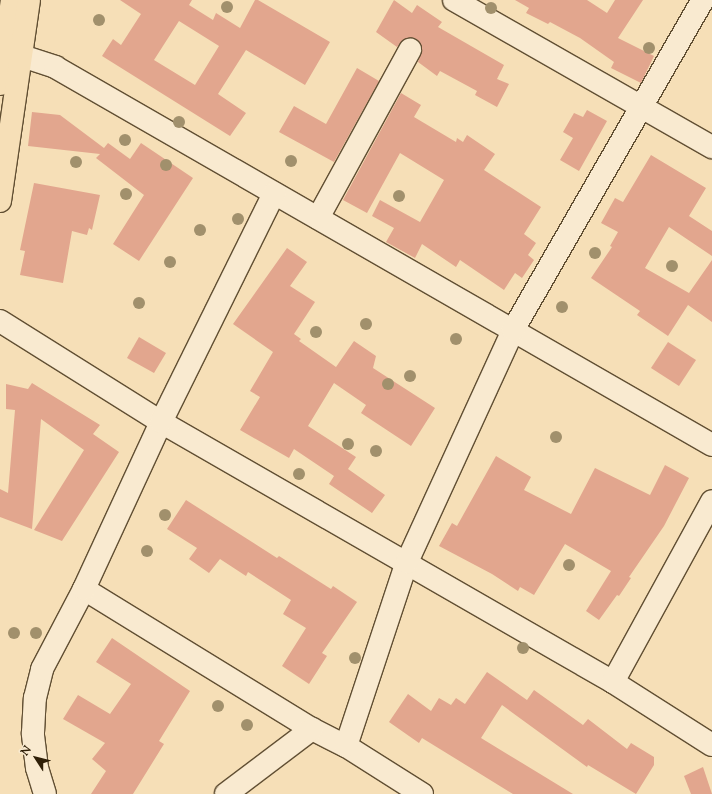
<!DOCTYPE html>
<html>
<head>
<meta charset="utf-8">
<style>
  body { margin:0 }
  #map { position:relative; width:712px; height:794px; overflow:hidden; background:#f6dfb7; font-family:"Sorts Mill Goudy",serif }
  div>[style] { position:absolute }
  .building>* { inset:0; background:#e2a68e }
  .roads { filter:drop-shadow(1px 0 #614f33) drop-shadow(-1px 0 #614f33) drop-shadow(0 1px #614f33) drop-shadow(0 -1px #614f33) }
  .minor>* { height:22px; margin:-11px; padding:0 11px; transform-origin:11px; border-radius:11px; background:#f9ead0 }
  .major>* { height:22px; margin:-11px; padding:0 11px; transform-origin:11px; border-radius:11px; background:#f6dfb7 }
  .trees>* { width:12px; height:12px; margin:-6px; border-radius:50%; background:#a1906c }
  span { translate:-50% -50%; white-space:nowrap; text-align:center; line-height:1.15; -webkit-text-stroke:4px #f9ead0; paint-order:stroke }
  .north { position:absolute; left:16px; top:738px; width:40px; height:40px; -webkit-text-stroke:3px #f9ead0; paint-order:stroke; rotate:306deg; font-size:11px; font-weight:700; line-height:16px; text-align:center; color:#2f1f07 }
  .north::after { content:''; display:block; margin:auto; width:14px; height:18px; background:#2f1f07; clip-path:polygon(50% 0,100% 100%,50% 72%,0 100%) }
</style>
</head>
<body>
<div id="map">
  <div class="building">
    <div style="clip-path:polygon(evenodd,120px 0,192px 0,189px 5px,213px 20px,216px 13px,240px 28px,255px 0,258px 0,330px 42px,305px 85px,246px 50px,218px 94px,246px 113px,230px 136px,102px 56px,113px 39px,121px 45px,141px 14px,120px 0,179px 21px,219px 46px,195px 85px,154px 60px,179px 21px)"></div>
    <div style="clip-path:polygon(394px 0,412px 13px,417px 5px,442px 22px,438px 27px,504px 65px,497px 79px,509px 84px,497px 107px,475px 95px,477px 91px,440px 71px,437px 76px,418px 62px,422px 49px,416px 39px,404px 39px,397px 47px,376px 32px)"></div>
    <div style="clip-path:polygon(515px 0,587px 0,607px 13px,615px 0,643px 0,618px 38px,654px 56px,641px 83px,611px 68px,614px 62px,580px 38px,550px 22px,548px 24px,526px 13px,529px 8px)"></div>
    <div style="clip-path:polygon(357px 68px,379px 81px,334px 162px,279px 132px,294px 106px,326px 124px)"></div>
    <div style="clip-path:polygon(401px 93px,421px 105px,414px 117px,456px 142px,457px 138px,463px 142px,467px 135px,495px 154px,484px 170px,541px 207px,524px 234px,536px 243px,528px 255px,534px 260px,522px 278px,515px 273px,504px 290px,460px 260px,456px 267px,422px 244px,415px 258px,386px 242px,394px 228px,372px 216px,380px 200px,420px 222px,444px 180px,400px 153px,367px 213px,343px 200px)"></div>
    <div style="clip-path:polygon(587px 110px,607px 121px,579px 171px,560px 160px,573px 138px,563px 132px,574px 113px,583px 117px)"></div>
    <div style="clip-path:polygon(32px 112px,60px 115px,104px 148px,108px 143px,130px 159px,141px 143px,193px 178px,139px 261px,113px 244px,144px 195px,96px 158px,100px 154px,28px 146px)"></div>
    <div style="clip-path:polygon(651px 155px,706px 188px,689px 216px,712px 231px,712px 256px,669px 227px,645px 268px,689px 293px,712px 260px,712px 322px,688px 305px,668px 336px,637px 315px,640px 311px,591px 278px,612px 247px,610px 246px,618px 232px,601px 223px,615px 198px,623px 202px)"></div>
    <div style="clip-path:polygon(34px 183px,100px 195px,92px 230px,89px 228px,87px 235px,72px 231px,63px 283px,20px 275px,25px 251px,20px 250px)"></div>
    <div style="clip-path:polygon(287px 248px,307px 262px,290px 286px,315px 302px,294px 334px,301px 339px,299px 341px,336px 367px,354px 341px,376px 356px,373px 368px,435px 408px,411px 446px,361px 413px,366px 405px,334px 383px,308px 426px,356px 457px,348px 469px,385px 495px,372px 513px,329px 484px,334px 476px,294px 449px,289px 458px,240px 430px,260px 397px,250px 391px,273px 352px,233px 324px)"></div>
    <div style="clip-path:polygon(139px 337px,166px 353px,154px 373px,127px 358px)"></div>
    <div style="clip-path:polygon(668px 342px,696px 360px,679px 386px,651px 368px)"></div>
    <div style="clip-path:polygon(32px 383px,100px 425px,93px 434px,119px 452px,62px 541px,34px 530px,84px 450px,41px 419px,32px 529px,0 517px,0 489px,8px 493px,15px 410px,6px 409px,6px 384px,28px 389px)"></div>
    <div style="clip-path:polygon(496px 456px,531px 477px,524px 490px,571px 514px,595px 468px,650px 495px,665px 465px,689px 478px,664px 526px,629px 577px,631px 578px,619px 596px,617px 595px,599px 620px,586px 611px,611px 571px,565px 544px,534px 595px,520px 587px,518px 591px,492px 574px,439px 546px,452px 523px,457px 526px)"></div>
    <div style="clip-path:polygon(186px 500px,277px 558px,279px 556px,331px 589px,333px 586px,357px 602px,322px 653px,327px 656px,309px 684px,282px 666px,306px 628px,283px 614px,291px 600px,248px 572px,246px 576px,220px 559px,209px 573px,189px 559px,197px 548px,167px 529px)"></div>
    <div style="clip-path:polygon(112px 638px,190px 691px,159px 741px,164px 744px,133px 794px,91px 794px,106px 771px,92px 759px,105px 743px,63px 719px,78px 695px,110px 714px,131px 684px,96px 662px)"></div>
    <div style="clip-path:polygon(487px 672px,527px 700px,534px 690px,583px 725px,588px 719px,627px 749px,631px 743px,654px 757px,654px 765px,636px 794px,588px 765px,587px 767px,502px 705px,481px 738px,573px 794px,513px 794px,422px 738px,419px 743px,389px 722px,408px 694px,431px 711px,439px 698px,451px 705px,456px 698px,465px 704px)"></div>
    <div style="clip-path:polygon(703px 767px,712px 794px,691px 794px,684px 776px)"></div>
  </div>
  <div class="roads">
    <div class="minor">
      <div style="left:454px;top:0;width:297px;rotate:29.7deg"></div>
      <div style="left:22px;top:56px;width:35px;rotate:18deg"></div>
      <div style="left:55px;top:67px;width:758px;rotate:29.91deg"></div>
      <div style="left:318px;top:218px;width:192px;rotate:-61.3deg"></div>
      <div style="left:0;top:321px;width:190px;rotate:32.1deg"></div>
      <div style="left:161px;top:422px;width:521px;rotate:29.91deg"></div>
      <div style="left:613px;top:682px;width:117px;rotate:32.5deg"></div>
      <div style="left:84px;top:589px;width:268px;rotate:31.6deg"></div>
      <div style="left:312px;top:729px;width:38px;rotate:27deg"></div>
      <div style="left:346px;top:746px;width:90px;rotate:32.3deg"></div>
      <div style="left:613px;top:682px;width:206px;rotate:-61.3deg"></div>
      <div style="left:346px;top:746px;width:194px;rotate:-71.7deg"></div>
      <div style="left:407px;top:562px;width:255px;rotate:-65.4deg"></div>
      <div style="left:513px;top:330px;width:381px;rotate:-60.1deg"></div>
      <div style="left:45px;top:794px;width:27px;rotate:-107deg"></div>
      <div style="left:37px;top:768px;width:35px;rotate:-97deg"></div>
      <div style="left:33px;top:733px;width:35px;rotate:-87deg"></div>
      <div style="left:35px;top:698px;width:30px;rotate:-76deg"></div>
      <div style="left:42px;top:669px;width:90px;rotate:-62.3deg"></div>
      <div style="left:84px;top:589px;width:184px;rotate:-65.2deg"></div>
      <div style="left:161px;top:422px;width:255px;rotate:-63.7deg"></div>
      <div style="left:226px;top:794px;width:108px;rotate:-37.1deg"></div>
    </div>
    <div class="major">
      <div style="left:0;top:84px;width:85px;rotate:-81.9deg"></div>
      <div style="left:0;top:201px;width:203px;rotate:-81.8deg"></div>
    </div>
  </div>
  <div class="trees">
    <div style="left:227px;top:7px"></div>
    <div style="left:491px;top:8px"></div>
    <div style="left:99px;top:20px"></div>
    <div style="left:649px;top:48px"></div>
    <div style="left:179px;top:122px"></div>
    <div style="left:125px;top:140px"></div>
    <div style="left:291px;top:161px"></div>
    <div style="left:76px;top:162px"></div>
    <div style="left:166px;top:165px"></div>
    <div style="left:126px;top:194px"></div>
    <div style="left:399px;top:196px"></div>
    <div style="left:238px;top:219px"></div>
    <div style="left:200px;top:230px"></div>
    <div style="left:595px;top:253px"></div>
    <div style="left:170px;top:262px"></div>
    <div style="left:672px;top:266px"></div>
    <div style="left:139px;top:303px"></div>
    <div style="left:562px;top:307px"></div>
    <div style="left:366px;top:324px"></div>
    <div style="left:316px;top:332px"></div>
    <div style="left:456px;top:339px"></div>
    <div style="left:410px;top:376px"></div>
    <div style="left:388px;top:384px"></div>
    <div style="left:556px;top:437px"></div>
    <div style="left:348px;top:444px"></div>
    <div style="left:376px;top:451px"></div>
    <div style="left:299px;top:474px"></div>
    <div style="left:165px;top:515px"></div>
    <div style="left:147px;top:551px"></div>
    <div style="left:569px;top:565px"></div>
    <div style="left:14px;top:633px"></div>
    <div style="left:36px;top:633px"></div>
    <div style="left:523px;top:648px"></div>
    <div style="left:355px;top:658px"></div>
    <div style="left:218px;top:706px"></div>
    <div style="left:247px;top:725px"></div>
  </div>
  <div class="north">N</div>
</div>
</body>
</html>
